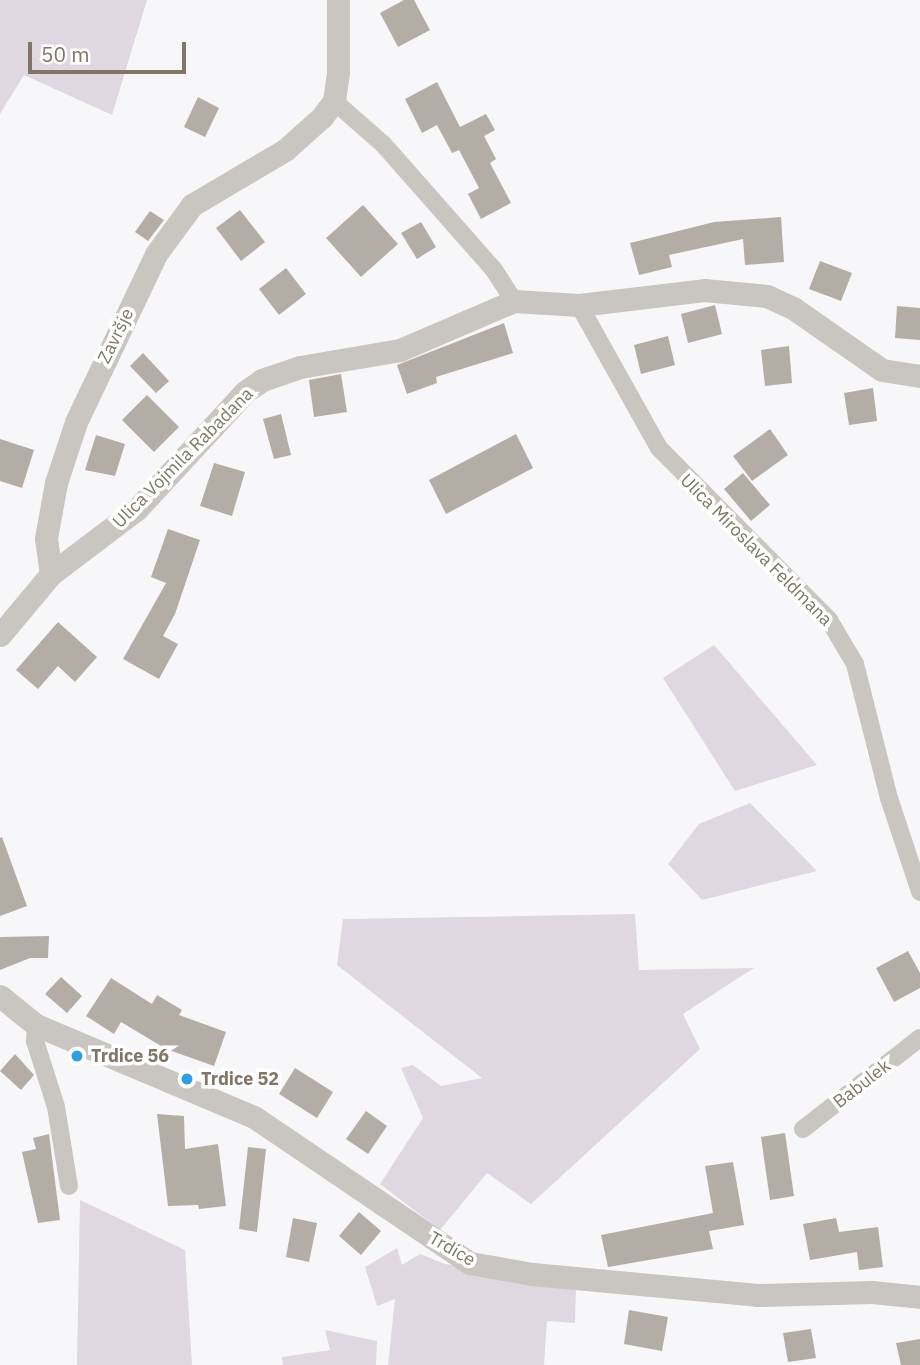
<!DOCTYPE html>
<html>
<head>
<meta charset="utf-8">
<style>
  body { margin:0 }
  #map { position:relative; width:920px; height:1365px; overflow:hidden; background:#f7f7f9; font-family:"IBM Plex Sans",sans-serif }
  div>[style] { position:absolute }
  .green>* { inset:0; background:#dfd8e0 }
  .building>* { inset:0; background:#b4ada5 }
  .minor>* { height:18px; margin:-9px; padding:0 9px; transform-origin:9px; border-radius:9px; background:#c9c5c0 }
  .tertiary>* { height:23px; margin:-11.5px; padding:0 11.5px; transform-origin:11.5px; border-radius:11.5px; background:#c9c5c0 }
  .dots>* { width:19px; height:19px; translate:-50% -50%; box-sizing:border-box; border:4px solid #fff; border-radius:50% }
  span { translate:-50% -50%; white-space:nowrap; text-align:center; line-height:1.15; -webkit-text-stroke:7px #fff; paint-order:stroke }
  .street-label { font-size:18px; color:#817565 }
  .poi-label { font-size:18px; color:#817565; font-weight:700 }
  .left { translate:0 -50%; text-align:left }
  .scale { position:absolute; left:28px; top:42px; width:158px; height:32px; box-sizing:border-box; border:4px solid #817565; border-top:0; padding-left:9px; font-size:21px; line-height:24px; white-space:nowrap; color:#817565; -webkit-text-stroke:5px #fff; paint-order:stroke }
</style>
</head>
<body>
<div id="map">
  <div class="green">
    <div style="clip-path:polygon(0 0,147px 0,112px 115px,24px 75px,0 114px)"></div>
    <div style="clip-path:polygon(714px 645px,817px 765px,735px 791px,663px 678px)"></div>
    <div style="clip-path:polygon(750px 803px,817px 871px,702px 900px,668px 864px,699px 824px)"></div>
    <div style="clip-path:polygon(635px 914px,639px 970px,754px 968px,683px 1014px,700px 1049px,531px 1204px,487px 1173px,440px 1230px,380px 1184px,423px 1118px,401px 1068px,413px 1065px,441px 1086px,482px 1078px,337px 965px,343px 919px)"></div>
    <div style="clip-path:polygon(80px 1200px,185px 1250px,192px 1365px,77px 1365px)"></div>
    <div style="clip-path:polygon(397px 1248px,402px 1265px,420px 1254px,445px 1264px,576px 1286px,575px 1323px,547px 1321px,544px 1365px,388px 1365px,395px 1299px,377px 1306px,365px 1267px)"></div>
    <div style="clip-path:polygon(325px 1330px,377px 1341px,376px 1365px,283px 1365px,282px 1357px,330px 1350px)"></div>
  </div>
  <div class="building">
    <div style="clip-path:polygon(404px 0,414px 0,430px 30px,398px 47px,380px 13px)"></div>
    <div style="clip-path:polygon(437px 82px,460px 127px,486px 114px,495px 130px,484px 136px,496px 159px,490px 163px,511px 203px,481px 219px,468px 194px,479px 188px,459px 150px,452px 153px,437px 125px,422px 133px,405px 99px)"></div>
    <div style="clip-path:polygon(198px 97px,219px 108px,205px 137px,184px 127px)"></div>
    <div style="clip-path:polygon(363px 205px,398px 244px,361px 277px,326px 238px)"></div>
    <div style="clip-path:polygon(240px 210px,265px 242px,241px 261px,216px 228px)"></div>
    <div style="clip-path:polygon(150px 211px,164px 220px,148px 241px,135px 232px)"></div>
    <div style="clip-path:polygon(781px 217px,784px 262px,745px 265px,743px 239px,669px 255px,672px 267px,639px 275px,630px 243px,714px 222px)"></div>
    <div style="clip-path:polygon(421px 222px,436px 247px,417px 259px,401px 233px)"></div>
    <div style="clip-path:polygon(820px 261px,852px 273px,841px 301px,809px 289px)"></div>
    <div style="clip-path:polygon(286px 268px,306px 294px,279px 315px,259px 289px)"></div>
    <div style="clip-path:polygon(715px 305px,722px 334px,688px 343px,681px 314px)"></div>
    <div style="clip-path:polygon(897px 306px,920px 308px,920px 340px,895px 338px)"></div>
    <div style="clip-path:polygon(504px 323px,513px 353px,436px 377px,437px 383px,407px 394px,397px 365px)"></div>
    <div style="clip-path:polygon(668px 336px,675px 365px,641px 374px,634px 345px)"></div>
    <div style="clip-path:polygon(789px 346px,792px 383px,765px 386px,761px 350px)"></div>
    <div style="clip-path:polygon(143px 353px,169px 381px,156px 393px,130px 366px)"></div>
    <div style="clip-path:polygon(341px 374px,347px 412px,314px 417px,309px 380px)"></div>
    <div style="clip-path:polygon(873px 388px,877px 421px,849px 425px,844px 393px)"></div>
    <div style="clip-path:polygon(147px 395px,179px 427px,154px 452px,122px 420px)"></div>
    <div style="clip-path:polygon(281px 414px,291px 455px,274px 459px,263px 419px)"></div>
    <div style="clip-path:polygon(770px 429px,788px 455px,752px 481px,733px 456px)"></div>
    <div style="clip-path:polygon(516px 434px,533px 468px,446px 514px,429px 480px)"></div>
    <div style="clip-path:polygon(96px 435px,125px 444px,115px 476px,85px 470px)"></div>
    <div style="clip-path:polygon(0 439px,34px 450px,22px 488px,0 481px)"></div>
    <div style="clip-path:polygon(214px 463px,245px 472px,232px 516px,200px 506px)"></div>
    <div style="clip-path:polygon(743px 473px,770px 505px,751px 521px,724px 489px)"></div>
    <div style="clip-path:polygon(168px 529px,200px 540px,175px 614px,163px 636px,178px 644px,159px 679px,123px 659px,166px 583px,151px 577px)"></div>
    <div style="clip-path:polygon(58px 622px,97px 657px,75px 682px,58px 666px,38px 689px,16px 670px)"></div>
    <div style="clip-path:polygon(2px 837px,27px 906px,0 916px,0 838px)"></div>
    <div style="clip-path:polygon(49px 936px,48px 958px,30px 958px,0 970px,0 937px)"></div>
    <div style="clip-path:polygon(908px 951px,920px 973px,920px 988px,894px 1002px,876px 968px)"></div>
    <div style="clip-path:polygon(61px 977px,82px 996px,67px 1013px,45px 994px)"></div>
    <div style="clip-path:polygon(111px 978px,152px 1004px,157px 995px,182px 1010px,179px 1015px,226px 1032px,214px 1066px,166px 1049px,121px 1022px,114px 1034px,86px 1016px)"></div>
    <div style="clip-path:polygon(15px 1054px,34px 1075px,21px 1090px,0 1071px)"></div>
    <div style="clip-path:polygon(295px 1068px,333px 1092px,317px 1118px,279px 1094px)"></div>
    <div style="clip-path:polygon(366px 1111px,387px 1126px,368px 1154px,346px 1139px)"></div>
    <div style="clip-path:polygon(157px 1114px,184px 1116px,185px 1149px,218px 1144px,226px 1206px,199px 1209px,198px 1205px,168px 1206px)"></div>
    <div style="clip-path:polygon(785px 1133px,794px 1196px,770px 1200px,761px 1137px)"></div>
    <div style="clip-path:polygon(49px 1134px,60px 1220px,38px 1223px,22px 1152px,36px 1149px,33px 1138px)"></div>
    <div style="clip-path:polygon(248px 1147px,266px 1149px,257px 1232px,239px 1229px)"></div>
    <div style="clip-path:polygon(733px 1162px,744px 1225px,709px 1231px,713px 1249px,608px 1267px,601px 1235px,713px 1213px,705px 1166px)"></div>
    <div style="clip-path:polygon(359px 1212px,381px 1231px,361px 1255px,339px 1236px)"></div>
    <div style="clip-path:polygon(293px 1218px,317px 1223px,309px 1262px,286px 1257px)"></div>
    <div style="clip-path:polygon(836px 1218px,839px 1232px,878px 1227px,883px 1267px,859px 1270px,857px 1252px,810px 1260px,803px 1224px)"></div>
    <div style="clip-path:polygon(629px 1310px,668px 1317px,662px 1351px,624px 1344px)"></div>
    <div style="clip-path:polygon(811px 1329px,816px 1358px,788px 1362px,783px 1333px)"></div>
    <div style="clip-path:polygon(920px 1339px,920px 1365px,901px 1365px,896px 1343px)"></div>
  </div>
  <div class="minor">
    <div style="left:334px;top:101px;width:65px;rotate:41.3deg"></div>
    <div style="left:383px;top:144px;width:168px;rotate:48.6deg"></div>
    <div style="left:494px;top:270px;width:37px;rotate:57deg"></div>
    <div style="left:579px;top:305px;width:164px;rotate:60.8deg"></div>
    <div style="left:659px;top:448px;width:242px;rotate:45.3deg"></div>
    <div style="left:829px;top:620px;width:51px;rotate:59.4deg"></div>
    <div style="left:855px;top:664px;width:138px;rotate:75.8deg"></div>
    <div style="left:889px;top:798px;width:99px;rotate:71.7deg"></div>
    <div style="left:36px;top:1025px;width:16px;rotate:94deg"></div>
    <div style="left:35px;top:1041px;width:69px;rotate:72.3deg"></div>
    <div style="left:56px;top:1107px;width:80px;rotate:80.7deg"></div>
    <div style="left:803px;top:1129px;width:148px;rotate:-37.9deg"></div>
  </div>
  <div class="tertiary">
    <div style="left:51px;top:574px;width:36px;rotate:-98deg"></div>
    <div style="left:46px;top:538px;width:56px;rotate:-79.7deg"></div>
    <div style="left:56px;top:483px;width:64px;rotate:-71.8deg"></div>
    <div style="left:76px;top:422px;width:186px;rotate:-64.5deg"></div>
    <div style="left:156px;top:254px;width:61px;rotate:-53.7deg"></div>
    <div style="left:192px;top:205px;width:108px;rotate:-30.6deg"></div>
    <div style="left:285px;top:150px;width:50px;rotate:-41.7deg"></div>
    <div style="left:322px;top:117px;width:20px;rotate:-53deg"></div>
    <div style="left:334px;top:101px;width:29px;rotate:-82deg"></div>
    <div style="left:338px;top:72px;width:72px;rotate:-90deg"></div>
    <div style="left:0;top:635px;width:80px;rotate:-50.1deg"></div>
    <div style="left:51px;top:574px;width:108px;rotate:-37.1deg"></div>
    <div style="left:137px;top:509px;width:159px;rotate:-47.3deg"></div>
    <div style="left:245px;top:392px;width:21px;rotate:-35deg"></div>
    <div style="left:262px;top:380px;width:40px;rotate:-18.9deg"></div>
    <div style="left:300px;top:367px;width:101px;rotate:-9.6deg"></div>
    <div style="left:400px;top:350px;width:124px;rotate:-23.3deg"></div>
    <div style="left:514px;top:301px;width:65px;rotate:3.5deg"></div>
    <div style="left:579px;top:305px;width:126px;rotate:-6.8deg"></div>
    <div style="left:704px;top:290px;width:63px;rotate:5.4deg"></div>
    <div style="left:767px;top:296px;width:29px;rotate:25deg"></div>
    <div style="left:793px;top:308px;width:108px;rotate:34.9deg"></div>
    <div style="left:882px;top:370px;width:38px;rotate:9deg"></div>
    <div style="left:0;top:996px;width:46px;rotate:38.9deg"></div>
    <div style="left:36px;top:1025px;width:237px;rotate:22.9deg"></div>
    <div style="left:254px;top:1117px;width:261px;rotate:34.1deg"></div>
    <div style="left:470px;top:1263px;width:63px;rotate:10.1deg"></div>
    <div style="left:532px;top:1274px;width:226px;rotate:5.3deg"></div>
    <div style="left:757px;top:1295px;width:115px;rotate:-1.5deg"></div>
    <div style="left:872px;top:1292px;width:48px;rotate:5.9deg"></div>
  </div>
  <div class="dots">
    <div style="left:77px;top:1056px;background:#309fe0"></div>
    <div style="left:187px;top:1079px;background:#309fe0"></div>
  </div>
  <div class="street-label">
    <span style="left:116px;top:336px;rotate:-64deg">Završje</span>
    <span style="left:183px;top:458px;rotate:-45deg">Ulica Vojmila Rabadana</span>
    <span style="left:756px;top:550px;rotate:45deg">Ulica Miroslava Feldmana</span>
    <span style="left:862px;top:1084px;rotate:-38deg">Babulek</span>
    <span style="left:452px;top:1249px;rotate:30deg">Trdice</span>
  </div>
  <div class="poi-label">
    <span class="left" style="left:91px;top:1056px">Trdice 56</span>
    <span class="left" style="left:201px;top:1079px">Trdice 52</span>
  </div>
  <div class="scale">50 m</div>
</div>
</body>
</html>
